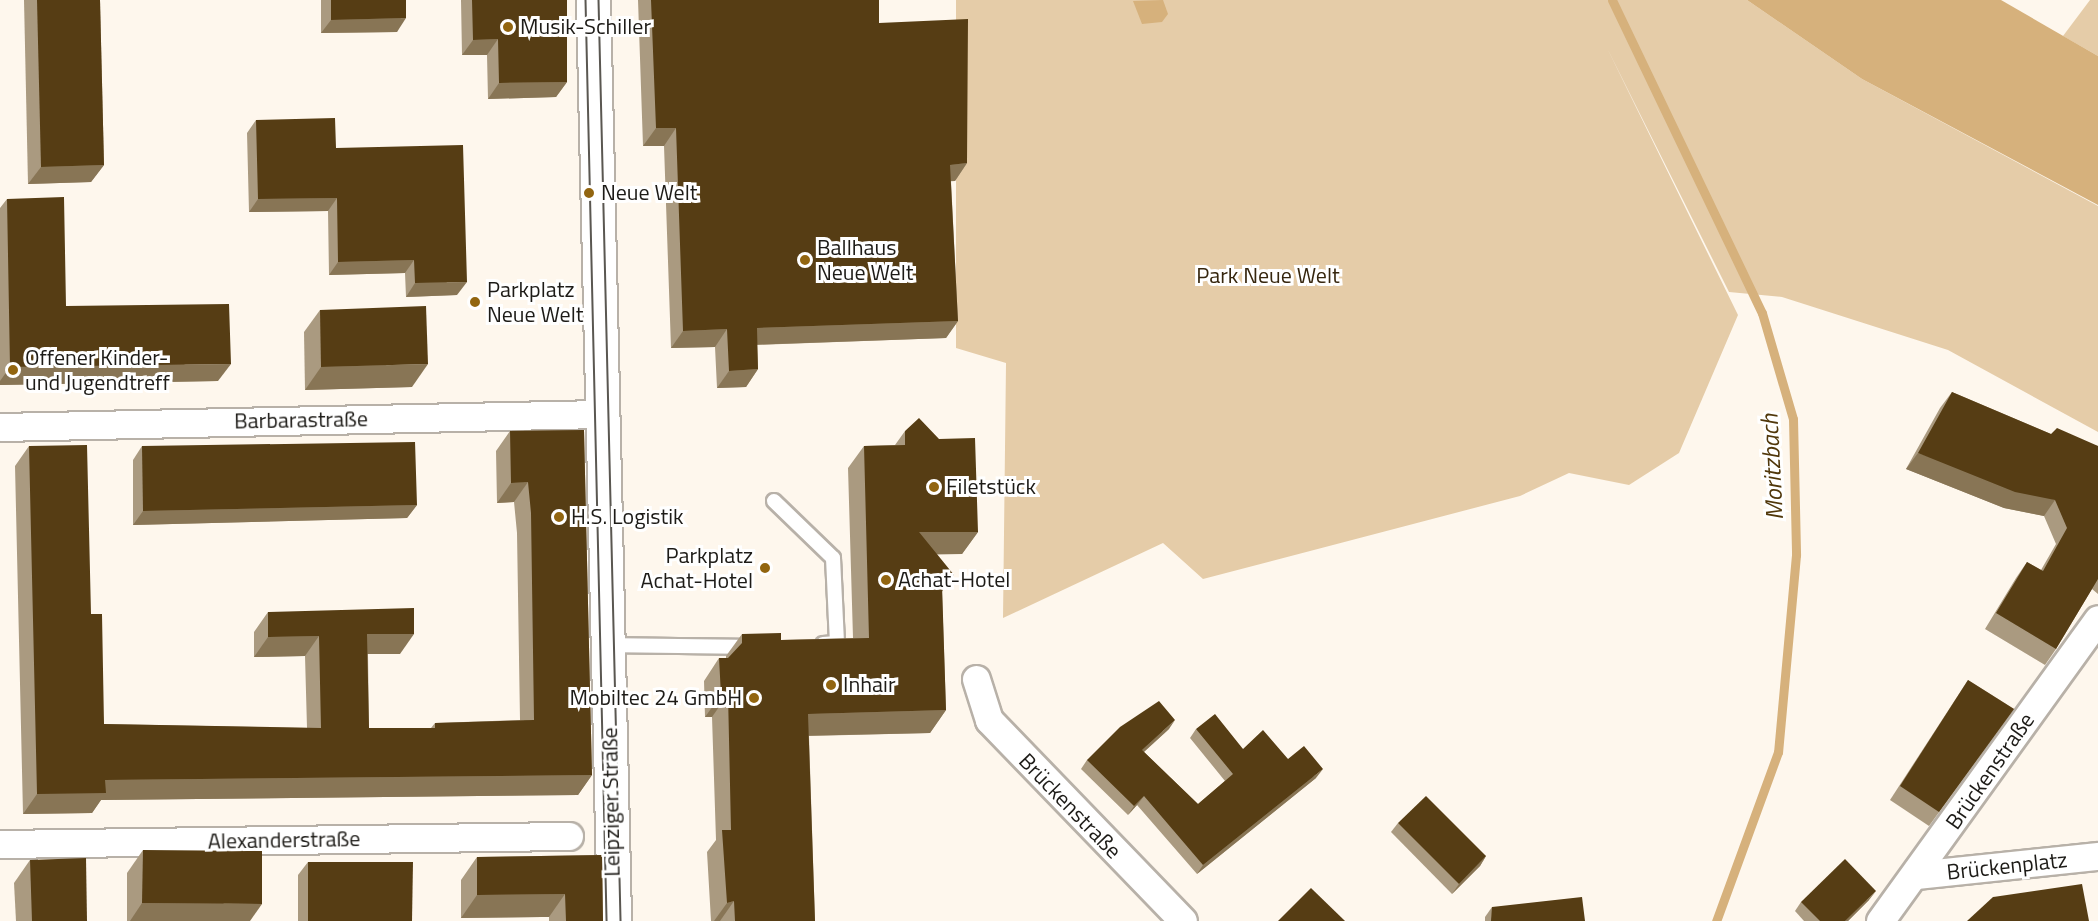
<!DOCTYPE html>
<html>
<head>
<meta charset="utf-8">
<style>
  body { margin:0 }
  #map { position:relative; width:2098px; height:921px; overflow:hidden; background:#fef7ed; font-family:"Titillium Web",sans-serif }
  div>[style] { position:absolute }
  .green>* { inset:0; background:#e5cca8 }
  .water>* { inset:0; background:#d6b17c }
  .stream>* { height:9px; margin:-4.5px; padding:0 4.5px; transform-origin:4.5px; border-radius:4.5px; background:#d6b17c }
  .roads { filter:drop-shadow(2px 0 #b8b1a8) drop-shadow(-2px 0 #b8b1a8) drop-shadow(0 2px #b8b1a8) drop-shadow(0 -2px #b8b1a8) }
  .service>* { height:14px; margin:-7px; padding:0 7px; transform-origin:7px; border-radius:7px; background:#fff }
  .minor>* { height:27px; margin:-13.5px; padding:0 13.5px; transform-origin:13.5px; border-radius:13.5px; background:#fff }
  .tertiary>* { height:33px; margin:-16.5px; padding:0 16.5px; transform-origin:16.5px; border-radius:16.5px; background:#fff }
  .tram>* { height:1.5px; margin:-0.75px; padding:0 0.75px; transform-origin:0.75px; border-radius:0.75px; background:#5a5751 }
  .wall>* { inset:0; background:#aa9a80 }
  .shaded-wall>* { inset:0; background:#887555 }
  .building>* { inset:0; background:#563d14 }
  .dots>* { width:16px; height:16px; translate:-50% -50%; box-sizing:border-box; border:3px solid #fff; border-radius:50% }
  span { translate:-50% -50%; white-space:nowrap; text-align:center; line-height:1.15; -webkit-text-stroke:6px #fff; paint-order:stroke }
  .poi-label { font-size:22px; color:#1d1b17 }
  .left { translate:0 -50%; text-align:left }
  .right { translate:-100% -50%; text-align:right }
  .park-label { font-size:22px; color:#36260e }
  .street-label { font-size:22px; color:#1d1b17 }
  .water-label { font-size:24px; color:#50370a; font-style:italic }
</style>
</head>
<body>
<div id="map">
  <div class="green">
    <div style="clip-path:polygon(956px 0,1747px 0,1862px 79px,2098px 206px,2098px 432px,1948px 350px,1782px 297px,1729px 292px,1607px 48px,1738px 315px,1679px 453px,1629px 485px,1569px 473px,1520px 496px,1203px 579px,1163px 543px,1003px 618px,1006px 363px,956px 348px)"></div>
    <div style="clip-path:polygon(2090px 0,2098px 0,2098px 56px,2063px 36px)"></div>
  </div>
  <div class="water">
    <div style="clip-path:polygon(1163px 0,1168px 14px,1162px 22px,1142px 24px,1133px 1px)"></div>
    <div style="clip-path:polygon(1747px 0,2001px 0,2098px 56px,2098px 205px,1862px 79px)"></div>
  </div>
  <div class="stream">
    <div style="left:1612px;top:0;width:347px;rotate:64.4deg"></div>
    <div style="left:1762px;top:313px;width:110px;rotate:73.7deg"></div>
    <div style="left:1793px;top:419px;width:136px;rotate:88.7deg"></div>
    <div style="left:1796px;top:555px;width:198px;rotate:95.2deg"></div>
    <div style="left:1778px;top:752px;width:180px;rotate:110.1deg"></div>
  </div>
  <div class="roads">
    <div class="service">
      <div style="left:774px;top:501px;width:82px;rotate:44deg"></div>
      <div style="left:833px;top:558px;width:85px;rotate:87.3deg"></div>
      <div style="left:837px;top:643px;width:14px;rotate:176deg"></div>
      <div style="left:608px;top:645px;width:141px;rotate:0.8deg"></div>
    </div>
    <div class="minor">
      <div style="left:0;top:427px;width:602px;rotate:-1.24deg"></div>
      <div style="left:976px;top:679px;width:43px;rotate:72.4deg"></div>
      <div style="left:989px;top:720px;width:279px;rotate:46deg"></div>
      <div style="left:0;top:844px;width:569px;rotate:-0.81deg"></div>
      <div style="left:1916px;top:875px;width:183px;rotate:-6deg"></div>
      <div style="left:1880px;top:921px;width:372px;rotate:-54.2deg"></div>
    </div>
    <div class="tertiary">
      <div style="left:593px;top:0;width:921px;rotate:88.69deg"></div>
    </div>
  </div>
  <div class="tram">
    <div style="left:586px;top:0;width:921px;rotate:88.69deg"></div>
    <div style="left:599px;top:0;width:921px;rotate:88.63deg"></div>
  </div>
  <div class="wall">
    <div style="clip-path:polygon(24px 0,100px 0,104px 165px,91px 182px,28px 184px)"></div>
    <div style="clip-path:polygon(321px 0,406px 0,397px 32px,321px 33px)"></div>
    <div style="clip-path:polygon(461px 0,567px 0,567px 82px,556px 97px,488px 99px,487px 55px,462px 55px)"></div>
    <div style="clip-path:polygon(638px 0,879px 0,879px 23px,967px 163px,955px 181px,951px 181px,958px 321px,946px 338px,757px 345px,758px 369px,746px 387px,717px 388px,715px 347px,671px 348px,664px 146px,643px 146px)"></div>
    <div style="clip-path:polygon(256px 120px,336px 148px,457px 295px,406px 297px,405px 273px,329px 275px,328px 211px,249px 212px,247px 133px)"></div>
    <div style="clip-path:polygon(7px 199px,66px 306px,218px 381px,0 385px,0 208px)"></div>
    <div style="clip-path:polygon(320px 310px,412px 387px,305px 390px,304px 332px)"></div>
    <div style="clip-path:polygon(1952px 392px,2051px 434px,2098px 446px,2098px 594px,2092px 589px,2056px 649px,2045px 665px,1985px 629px,2016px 578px,2027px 562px,2041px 570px,2056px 544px,2044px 516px,2004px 508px,1906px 469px,1940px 408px)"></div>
    <div style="clip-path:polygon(584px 430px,592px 775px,578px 795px,101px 800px,92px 813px,23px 814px,15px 466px,29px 446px,91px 614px,104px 724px,307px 728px,305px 656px,254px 657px,254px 632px,268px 612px,400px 654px,368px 654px,369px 728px,431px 728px,435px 723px,520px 720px,517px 533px,514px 502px,497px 503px,496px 451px,510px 431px)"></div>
    <div style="clip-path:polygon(905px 431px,978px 532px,962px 554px,937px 554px,942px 592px,946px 710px,930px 733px,809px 736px,815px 921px,711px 921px,707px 852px,716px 840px,712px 717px,705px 717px,704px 681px,719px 658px,726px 658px,726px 656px,742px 634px,781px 640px,853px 638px,848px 468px,864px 446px,895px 445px)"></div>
    <div style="clip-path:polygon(142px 446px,417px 505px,407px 518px,133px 525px,133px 460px)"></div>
    <div style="clip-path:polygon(1968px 680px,2014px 709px,1929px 826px,1890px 800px)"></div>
    <div style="clip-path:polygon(1169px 729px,1144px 752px,1198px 804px,1225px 781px,1190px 738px,1196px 729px,1243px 749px,1288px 759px,1316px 778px,1197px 874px,1137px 805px,1128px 815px,1081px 769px,1087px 760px)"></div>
    <div style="clip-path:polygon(1398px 823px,1486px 856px,1480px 866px,1452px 894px,1391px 832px)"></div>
    <div style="clip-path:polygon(143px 850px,250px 921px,127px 921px,127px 873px)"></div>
    <div style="clip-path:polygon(602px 855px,603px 921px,549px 921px,549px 917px,461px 918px,461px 880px,477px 857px)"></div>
    <div style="clip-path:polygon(30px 860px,87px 921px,16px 921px,14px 883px)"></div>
    <div style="clip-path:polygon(308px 862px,412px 921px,298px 921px,298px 875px)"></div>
    <div style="clip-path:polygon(1869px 900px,1848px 921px,1804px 921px,1795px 911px,1801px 902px)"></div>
    <div style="clip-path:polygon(1492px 907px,1585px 921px,1485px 921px,1485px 917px)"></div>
  </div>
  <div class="shaded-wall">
    <div style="clip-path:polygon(406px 18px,397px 32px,321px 33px,331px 20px)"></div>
    <div style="clip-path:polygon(498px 39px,487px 55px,462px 55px,473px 40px)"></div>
    <div style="clip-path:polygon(567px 82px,556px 97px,488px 99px,499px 83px)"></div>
    <div style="clip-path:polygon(656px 128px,676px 128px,664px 146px,643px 146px)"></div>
    <div style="clip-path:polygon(967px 163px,955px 181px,938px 182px,950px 165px)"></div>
    <div style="clip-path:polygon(104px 165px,91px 182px,28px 184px,41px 167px)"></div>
    <div style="clip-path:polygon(337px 198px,328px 211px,249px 212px,258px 199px)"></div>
    <div style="clip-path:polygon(414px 260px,405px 273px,329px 275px,338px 262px)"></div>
    <div style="clip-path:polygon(467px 282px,457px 295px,406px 297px,415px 283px)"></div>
    <div style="clip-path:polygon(958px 321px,946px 338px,745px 345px,757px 328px)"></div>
    <div style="clip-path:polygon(727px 329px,715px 347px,671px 348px,683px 331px)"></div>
    <div style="clip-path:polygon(231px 364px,218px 381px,0 385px,0 381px,10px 367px)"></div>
    <div style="clip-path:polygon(428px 364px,412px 387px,305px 390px,321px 367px)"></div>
    <div style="clip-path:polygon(758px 369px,746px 387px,717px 388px,729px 371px)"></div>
    <div style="clip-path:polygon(1918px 453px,2055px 500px,2044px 516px,2004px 508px,1906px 469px)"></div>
    <div style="clip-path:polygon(528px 482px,514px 502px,497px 503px,511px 483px)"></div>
    <div style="clip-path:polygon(417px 505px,407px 518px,133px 525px,143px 511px)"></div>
    <div style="clip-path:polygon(919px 532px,978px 532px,962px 554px,904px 555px)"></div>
    <div style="clip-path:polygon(954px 575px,938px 597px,942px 585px)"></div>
    <div style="clip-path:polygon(367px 634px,414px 634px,400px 654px,353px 654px)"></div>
    <div style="clip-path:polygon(319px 636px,305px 656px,254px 657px,268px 637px)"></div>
    <div style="clip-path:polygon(728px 694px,712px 717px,705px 717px,721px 695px)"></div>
    <div style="clip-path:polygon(946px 710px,930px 733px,793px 736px,808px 714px)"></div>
    <div style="clip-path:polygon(1175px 720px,1169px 729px,1136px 759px,1142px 750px)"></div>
    <div style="clip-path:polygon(1323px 769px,1316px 778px,1197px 874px,1203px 865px)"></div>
    <div style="clip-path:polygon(592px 775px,578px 795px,101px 800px,92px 813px,23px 814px,37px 794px,105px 780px)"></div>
    <div style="clip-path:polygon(1144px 796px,1137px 805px,1128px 815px,1134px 806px)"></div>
    <div style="clip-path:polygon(1486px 856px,1480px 866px,1452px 894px,1459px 884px)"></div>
    <div style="clip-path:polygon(1876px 891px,1869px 900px,1848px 921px,1845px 921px)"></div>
    <div style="clip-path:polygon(565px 894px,549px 917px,461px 918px,477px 895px)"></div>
    <div style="clip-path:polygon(734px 901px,720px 921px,714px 921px,727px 903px)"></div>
    <div style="clip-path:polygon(142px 903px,262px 904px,250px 921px,130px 921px)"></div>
  </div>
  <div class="building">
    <div style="clip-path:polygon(37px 0,100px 0,104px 165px,41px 167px)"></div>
    <div style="clip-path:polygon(331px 0,406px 0,406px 18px,331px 20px)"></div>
    <div style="clip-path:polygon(472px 0,567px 0,567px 82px,499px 83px,498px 39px,473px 40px)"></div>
    <div style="clip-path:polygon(651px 0,879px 0,879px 23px,968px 19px,967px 163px,950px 165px,958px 321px,757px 328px,758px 369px,729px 371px,727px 329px,683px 331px,676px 128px,656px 128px)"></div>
    <div style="clip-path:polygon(335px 118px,336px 148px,463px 145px,467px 282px,415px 283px,414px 260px,338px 262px,337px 198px,258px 199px,256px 120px)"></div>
    <div style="clip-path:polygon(64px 197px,66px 306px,229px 304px,231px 364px,10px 367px,7px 199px)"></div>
    <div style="clip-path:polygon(426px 306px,428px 364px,321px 367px,320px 310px)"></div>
    <div style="clip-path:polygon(1952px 392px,2051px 434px,2057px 428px,2098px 446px,2098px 579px,2056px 649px,1996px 613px,2027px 562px,2043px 571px,2067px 528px,2055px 500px,2015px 492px,1918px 453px)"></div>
    <div style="clip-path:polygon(919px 418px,939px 439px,975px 438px,978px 532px,919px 532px,954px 575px,942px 585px,946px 710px,808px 714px,815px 921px,735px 921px,734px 901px,727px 903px,722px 830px,731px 830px,728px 694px,721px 695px,719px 658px,728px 658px,742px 643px,742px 634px,781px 633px,781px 640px,869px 638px,864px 446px,905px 445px,905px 431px)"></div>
    <div style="clip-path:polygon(584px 430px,592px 775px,105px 780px,106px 793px,37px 794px,29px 446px,87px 445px,91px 614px,102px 614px,104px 724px,321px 728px,319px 636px,268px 637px,268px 612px,414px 608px,414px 634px,367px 634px,369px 728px,435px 728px,435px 723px,534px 720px,531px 513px,528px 482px,511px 483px,510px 431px)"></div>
    <div style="clip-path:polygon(415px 442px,417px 505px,143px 511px,142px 446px)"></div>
    <div style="clip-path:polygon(1968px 680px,2014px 709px,1939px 812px,1900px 786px)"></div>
    <div style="clip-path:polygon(1159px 701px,1175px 720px,1142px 750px,1198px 804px,1233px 774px,1196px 729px,1215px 714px,1243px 749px,1263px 730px,1288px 759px,1304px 746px,1323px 769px,1203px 865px,1144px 796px,1134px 806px,1087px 760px,1120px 727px)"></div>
    <div style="clip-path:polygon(1426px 796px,1486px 856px,1459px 884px,1398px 823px)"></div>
    <div style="clip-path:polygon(143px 850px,262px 851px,262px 904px,142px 903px)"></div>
    <div style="clip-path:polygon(602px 855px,603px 921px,566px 921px,565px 894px,477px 895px,477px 857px)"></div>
    <div style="clip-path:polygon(86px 858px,87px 921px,32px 921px,30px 860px)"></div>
    <div style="clip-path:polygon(1845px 859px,1876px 891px,1845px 921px,1820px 921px,1801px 902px)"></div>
    <div style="clip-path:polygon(308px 862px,413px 862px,412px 921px,308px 921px)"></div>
    <div style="clip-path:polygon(2082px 884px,2089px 921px,1967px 921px,1993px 897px)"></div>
    <div style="clip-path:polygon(1311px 888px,1345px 921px,1278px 921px)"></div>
    <div style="clip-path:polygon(1582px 897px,1585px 921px,1491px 921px,1492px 907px)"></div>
  </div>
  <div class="dots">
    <div style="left:508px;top:27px;background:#926510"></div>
    <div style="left:589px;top:193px;background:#926510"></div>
    <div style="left:805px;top:260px;background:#926510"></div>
    <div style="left:475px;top:302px;background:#926510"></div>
    <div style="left:13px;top:370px;background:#926510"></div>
    <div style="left:934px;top:487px;background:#926510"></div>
    <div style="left:559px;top:517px;background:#926510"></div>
    <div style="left:765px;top:568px;background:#926510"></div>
    <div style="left:886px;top:580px;background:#926510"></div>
    <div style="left:831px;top:685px;background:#926510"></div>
    <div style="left:754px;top:698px;background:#926510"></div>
  </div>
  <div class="poi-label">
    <span class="left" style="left:520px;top:27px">Musik-Schiller</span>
    <span class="left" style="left:601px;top:193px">Neue Welt</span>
    <span class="left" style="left:817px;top:260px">Ballhaus<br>Neue Welt</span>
    <span class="left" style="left:487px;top:302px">Parkplatz<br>Neue Welt</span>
    <span class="left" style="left:25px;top:370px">Offener Kinder-<br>und Jugendtreff</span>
    <span class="left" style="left:946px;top:487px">Filetstück</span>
    <span class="left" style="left:571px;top:517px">H.S. Logistik</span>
    <span class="right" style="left:753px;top:568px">Parkplatz<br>Achat-Hotel</span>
    <span class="left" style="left:898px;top:580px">Achat-Hotel</span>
    <span class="left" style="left:843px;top:685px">Inhair</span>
    <span class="right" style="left:742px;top:698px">Mobiltec 24 GmbH</span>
  </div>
  <div class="park-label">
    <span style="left:1268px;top:276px">Park Neue Welt</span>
  </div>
  <div class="street-label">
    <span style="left:301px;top:420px;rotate:-1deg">Barbarastraße</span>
    <span style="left:1990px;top:771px;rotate:-55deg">Brückenstraße</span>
    <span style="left:611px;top:802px;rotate:-91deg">Leipziger Straße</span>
    <span style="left:1070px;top:806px;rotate:46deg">Brückenstraße</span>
    <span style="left:284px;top:840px;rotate:-1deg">Alexanderstraße</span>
    <span style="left:2007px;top:866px;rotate:-6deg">Brückenplatz</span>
  </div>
  <div class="water-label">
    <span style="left:1772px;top:467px;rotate:-93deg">Moritzbach</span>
  </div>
</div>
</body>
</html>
